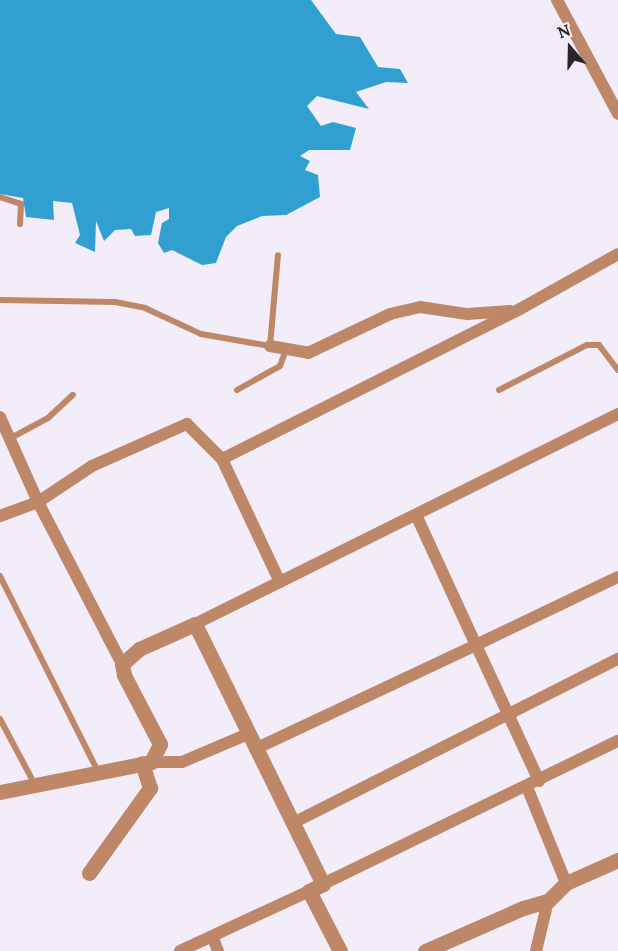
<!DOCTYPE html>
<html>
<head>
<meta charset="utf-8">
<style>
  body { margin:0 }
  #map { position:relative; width:618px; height:951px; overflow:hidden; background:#f3edf9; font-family:Lora,serif }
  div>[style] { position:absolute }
  .water>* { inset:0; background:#31a0d0 }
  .service>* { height:6px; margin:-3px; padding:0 3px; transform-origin:3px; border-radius:3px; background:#be8768 }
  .minor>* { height:12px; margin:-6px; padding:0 6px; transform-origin:6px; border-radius:6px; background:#be8768 }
  .tertiary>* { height:15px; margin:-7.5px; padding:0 7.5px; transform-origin:7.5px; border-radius:7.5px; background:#be8768 }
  span { translate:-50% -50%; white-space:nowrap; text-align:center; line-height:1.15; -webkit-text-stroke:5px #f3edf9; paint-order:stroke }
  .north { position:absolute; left:540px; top:18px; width:60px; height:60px; -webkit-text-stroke:4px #f3edf9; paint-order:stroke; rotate:340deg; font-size:16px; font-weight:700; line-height:24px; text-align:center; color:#29262b }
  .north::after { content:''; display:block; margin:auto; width:21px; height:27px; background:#29262b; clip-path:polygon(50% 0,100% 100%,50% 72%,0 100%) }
</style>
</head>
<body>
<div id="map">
  <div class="water">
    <div style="clip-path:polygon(0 0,311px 0,336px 34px,360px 37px,378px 67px,400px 69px,408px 83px,386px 82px,356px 92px,369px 109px,317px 96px,307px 106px,321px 126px,333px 122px,356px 128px,350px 150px,309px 150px,300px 156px,310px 161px,305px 170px,318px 175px,320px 197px,286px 215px,262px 216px,237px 226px,226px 237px,216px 263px,202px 265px,172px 250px,164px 253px,158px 243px,162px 223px,169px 219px,169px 208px,156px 212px,151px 235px,135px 236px,131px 229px,115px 230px,104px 241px,96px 221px,95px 252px,75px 243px,80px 235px,72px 203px,53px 201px,54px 220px,26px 217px,23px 198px,0 194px)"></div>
  </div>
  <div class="service">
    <div style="left:0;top:197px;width:22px;rotate:18deg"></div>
    <div style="left:21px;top:204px;width:20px;rotate:93deg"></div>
    <div style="left:0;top:300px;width:115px;rotate:1deg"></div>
    <div style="left:115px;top:302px;width:31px;rotate:11deg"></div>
    <div style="left:145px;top:308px;width:62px;rotate:24.9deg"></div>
    <div style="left:201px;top:334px;width:70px;rotate:9.9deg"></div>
    <div style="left:270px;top:346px;width:91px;rotate:-85deg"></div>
    <div style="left:237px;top:390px;width:49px;rotate:-29.2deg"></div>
    <div style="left:280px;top:366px;width:15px;rotate:-70deg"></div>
    <div style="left:499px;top:390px;width:99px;rotate:-27.1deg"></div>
    <div style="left:587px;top:345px;width:12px"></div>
    <div style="left:599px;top:345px;width:31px;rotate:53deg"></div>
    <div style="left:9px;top:439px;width:44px;rotate:-28.3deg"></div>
    <div style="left:48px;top:418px;width:34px;rotate:-43deg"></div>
    <div style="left:0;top:576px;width:217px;rotate:63.4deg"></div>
    <div style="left:0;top:719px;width:72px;rotate:62deg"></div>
  </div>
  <div class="minor">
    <div style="left:557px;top:0;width:129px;rotate:61.8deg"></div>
    <div style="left:270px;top:346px;width:39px;rotate:10deg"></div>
    <div style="left:308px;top:353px;width:91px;rotate:-25.4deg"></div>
    <div style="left:390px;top:314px;width:31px;rotate:-13deg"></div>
    <div style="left:420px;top:307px;width:48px;rotate:8.5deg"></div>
    <div style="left:467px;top:314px;width:43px;rotate:-4deg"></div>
    <div style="left:0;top:417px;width:93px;rotate:65.9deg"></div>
    <div style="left:38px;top:502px;width:182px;rotate:62.6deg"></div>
    <div style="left:222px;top:459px;width:334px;rotate:-26.7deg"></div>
    <div style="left:520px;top:309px;width:112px;rotate:-29.3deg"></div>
    <div style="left:0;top:516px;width:40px;rotate:-20.2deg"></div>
    <div style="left:38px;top:502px;width:65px;rotate:-33.7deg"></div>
    <div style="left:92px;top:466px;width:104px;rotate:-23.9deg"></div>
    <div style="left:187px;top:424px;width:49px;rotate:45deg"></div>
    <div style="left:222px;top:459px;width:136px;rotate:64.8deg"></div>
    <div style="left:417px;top:517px;width:141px;rotate:65.3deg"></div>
    <div style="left:476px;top:645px;width:157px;rotate:-25.6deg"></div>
    <div style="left:195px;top:624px;width:472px;rotate:-26.4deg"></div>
    <div style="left:255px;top:749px;width:244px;rotate:-25.2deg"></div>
    <div style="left:476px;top:645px;width:150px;rotate:65.1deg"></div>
    <div style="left:151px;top:762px;width:31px"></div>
    <div style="left:182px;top:762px;width:72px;rotate:-23deg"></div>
    <div style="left:527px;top:787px;width:104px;rotate:67.9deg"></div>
    <div style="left:293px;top:823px;width:364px;rotate:-26.8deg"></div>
    <div style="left:323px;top:884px;width:328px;rotate:-25.9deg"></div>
    <div style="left:213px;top:938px;width:14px;rotate:69deg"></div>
    <div style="left:180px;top:951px;width:142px;rotate:-24.9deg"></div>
    <div style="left:536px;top:951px;width:51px;rotate:-76.5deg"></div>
  </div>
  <div class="tertiary">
    <div style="left:0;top:792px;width:154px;rotate:-11.2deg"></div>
    <div style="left:151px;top:762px;width:20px;rotate:-63deg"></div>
    <div style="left:160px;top:744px;width:78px;rotate:-117.6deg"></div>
    <div style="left:124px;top:675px;width:11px;rotate:-100deg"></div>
    <div style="left:122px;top:664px;width:23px;rotate:-41deg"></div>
    <div style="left:139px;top:649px;width:61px;rotate:-24.1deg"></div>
    <div style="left:195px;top:624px;width:290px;rotate:63.8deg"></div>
    <div style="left:323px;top:884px;width:16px;rotate:153deg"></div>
    <div style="left:309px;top:891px;width:68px;rotate:62.7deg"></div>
    <div style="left:89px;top:873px;width:105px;rotate:-54.3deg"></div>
    <div style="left:150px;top:788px;width:26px;rotate:-108deg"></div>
    <div style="left:425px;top:951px;width:107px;rotate:-23.7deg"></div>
    <div style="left:523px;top:908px;width:26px;rotate:-16deg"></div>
    <div style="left:548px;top:901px;width:25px;rotate:-45deg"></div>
    <div style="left:566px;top:883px;width:57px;rotate:-23.9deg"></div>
  </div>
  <div class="north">N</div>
</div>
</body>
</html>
